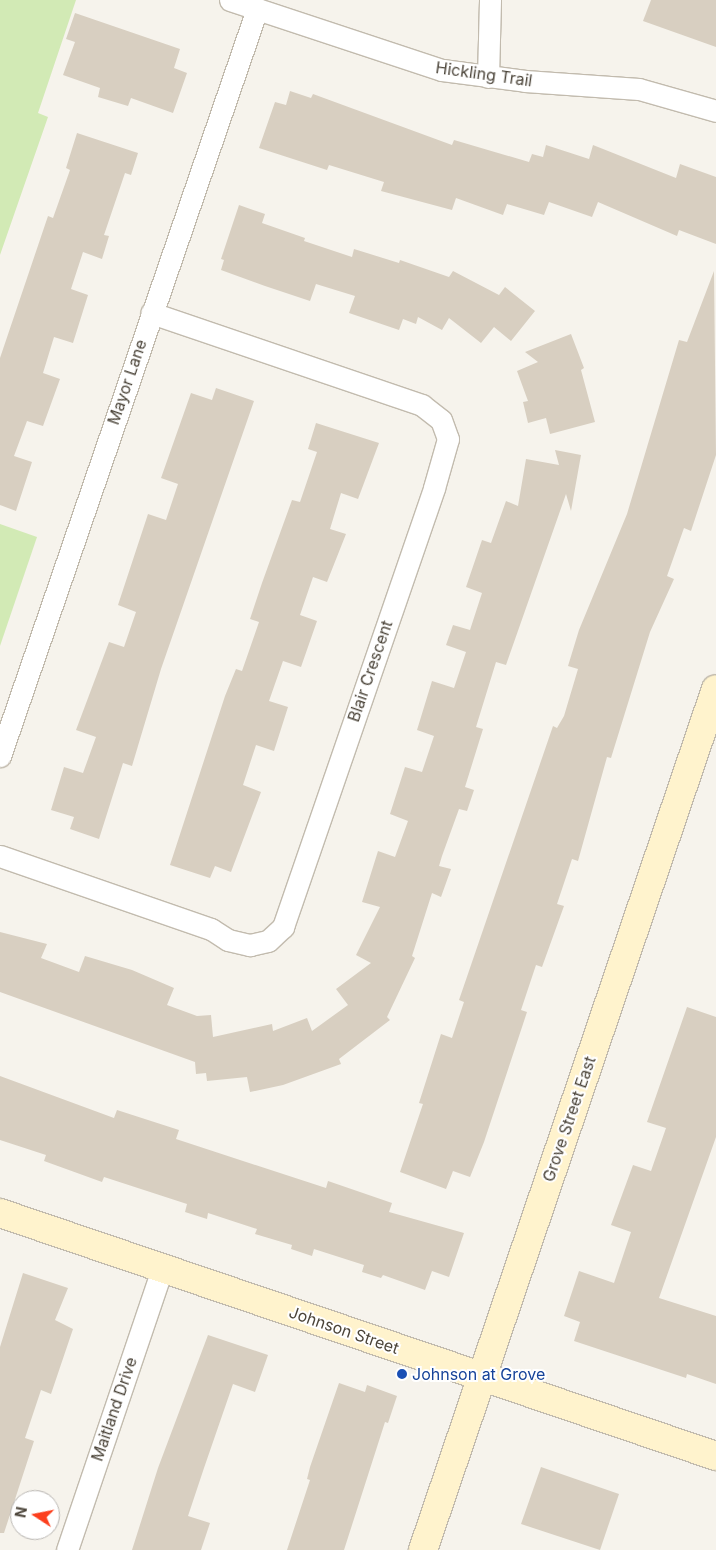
<!DOCTYPE html>
<html>
<head>
<meta charset="utf-8">
<style>
  body { margin:0 }
  #map { position:relative; width:716px; height:1550px; overflow:hidden; background:#f6f3ec; font-family:Inter,sans-serif }
  div>[style] { position:absolute }
  .green>* { inset:0; background:#d2eab5 }
  .building>* { inset:0; background:#d8cfc1 }
  .roads { filter:drop-shadow(1px 0 #c2bbae) drop-shadow(-1px 0 #c2bbae) drop-shadow(0 1px #c2bbae) drop-shadow(0 -1px #c2bbae) }
  .street>* { height:21px; margin:-10.5px; padding:0 10.5px; transform-origin:10.5px; border-radius:10.5px; background:#fff }
  .secondary>* { height:28px; margin:-14px; padding:0 14px; transform-origin:14px; border-radius:14px; background:#fff3cd }
  .dots>* { width:14px; height:14px; translate:-50% -50%; box-sizing:border-box; border:2px solid #fff; border-radius:50% }
  span { translate:-50% -50%; white-space:nowrap; text-align:center; line-height:1.15; -webkit-text-stroke:4px #fff; paint-order:stroke }
  .street-label { font-size:16px; color:#4b4439 }
  .transit-label { font-size:16px; color:#164399 }
  .left { translate:0 -50%; text-align:left }
  .north { position:absolute; left:10px; top:1490px; width:50px; height:50px; box-sizing:border-box; background:#fff; border:1px solid #b7b4b0; border-radius:50%; rotate:281deg; font-size:14px; font-weight:700; line-height:20px; text-align:center; color:#4b4439 }
  .north::after { content:''; display:block; margin:auto; width:18px; height:22px; background:#fc3f1d; clip-path:polygon(50% 0,100% 100%,50% 72%,0 100%) }
</style>
</head>
<body>
<div id="map">
  <div class="green">
    <div style="clip-path:polygon(0 0,76px 0,38px 113px,48px 117px,0 255px)"></div>
    <div style="clip-path:polygon(0 524px,37px 537px,0 646px)"></div>
  </div>
  <div class="building">
    <div style="clip-path:polygon(651px 0,716px 0,716px 47px,643px 21px)"></div>
    <div style="clip-path:polygon(75px 13px,180px 49px,174px 68px,187px 73px,173px 113px,131px 98px,128px 106px,98px 97px,100px 88px,63px 75px,75px 42px,66px 39px)"></div>
    <div style="clip-path:polygon(290px 91px,311px 98px,313px 94px,452px 145px,454px 140px,529px 162px,532px 154px,543px 157px,546px 145px,589px 159px,593px 145px,676px 178px,680px 164px,716px 177px,716px 244px,679px 230px,677px 236px,598px 202px,592px 217px,549px 202px,544px 215px,507px 204px,503px 215px,456px 198px,452px 210px,381px 191px,384px 182px,329px 165px,327px 170px,259px 148px,275px 102px,286px 105px)"></div>
    <div style="clip-path:polygon(77px 133px,138px 153px,131px 175px,125px 173px,104px 235px,109px 236px,102px 259px,83px 252px,71px 289px,88px 295px,73px 343px,54px 337px,43px 373px,60px 379px,43px 426px,27px 421px,14px 456px,32px 462px,16px 511px,0 505px,0 358px,48px 216px,53px 218px,70px 170px,66px 168px)"></div>
    <div style="clip-path:polygon(239px 205px,265px 214px,262px 223px,305px 238px,304px 241px,352px 257px,354px 249px,399px 263px,400px 260px,449px 277px,453px 271px,499px 295px,505px 287px,535px 311px,511px 341px,494px 327px,481px 343px,449px 318px,442px 330px,418px 317px,416px 324px,403px 319px,399px 330px,349px 313px,355px 296px,316px 284px,310px 301px,265px 286px,221px 270px,224px 260px,221px 259px)"></div>
    <div style="clip-path:polygon(714px 271px,716px 455px,691px 531px,684px 528px,667px 576px,674px 579px,650px 632px,611px 758px,607px 757px,578px 861px,572px 859px,557px 904px,564px 906px,542px 967px,536px 965px,521px 1010px,527px 1012px,484px 1142px,470px 1177px,453px 1171px,446px 1189px,400px 1172px,423px 1104px,419px 1103px,441px 1034px,452px 1038px,464px 1002px,459px 1000px,553px 726px,557px 728px,564px 716px,578px 669px,568px 666px,579px 630px,627px 514px,679px 340px,687px 342px)"></div>
    <div style="clip-path:polygon(571px 334px,584px 368px,581px 370px,595px 422px,550px 434px,546px 418px,528px 423px,523px 402px,528px 401px,517px 371px,538px 362px,525px 352px)"></div>
    <div style="clip-path:polygon(216px 388px,254px 401px,161px 669px,132px 766px,123px 763px,99px 839px,70px 829px,74px 817px,51px 810px,64px 767px,83px 773px,96px 737px,76px 730px,109px 642px,124px 647px,136px 612px,118px 605px,148px 514px,166px 520px,178px 484px,161px 478px,191px 393px,212px 400px)"></div>
    <div style="clip-path:polygon(316px 423px,379px 443px,358px 499px,341px 493px,330px 529px,346px 534px,327px 582px,313px 577px,300px 615px,317px 621px,301px 667px,283px 661px,269px 701px,288px 707px,274px 751px,256px 745px,243px 785px,261px 792px,231px 872px,215px 866px,210px 878px,170px 865px,225px 696px,236px 669px,242px 671px,259px 622px,250px 619px,262px 583px,292px 500px,300px 502px,317px 452px,308px 449px)"></div>
    <div style="clip-path:polygon(555px 450px,581px 455px,571px 511px,566px 494px,506px 665px,496px 662px,476px 727px,483px 729px,465px 787px,474px 790px,467px 811px,459px 809px,442px 856px,439px 866px,451px 869px,441px 897px,432px 893px,412px 956px,415px 958px,387px 1017px,390px 1020px,339px 1059px,341px 1064px,283px 1085px,250px 1092px,247px 1077px,207px 1081px,206px 1073px,196px 1074px,195px 1062px,0 992px,0 932px,47px 944px,41px 958px,79px 972px,85px 956px,132px 970px,174px 988px,167px 1005px,197px 1016px,211px 1015px,213px 1037px,272px 1024px,273px 1031px,307px 1018px,312px 1031px,348px 1005px,336px 989px,371px 963px,356px 955px,380px 907px,362px 902px,378px 851px,395px 857px,408px 821px,390px 814px,405px 767px,422px 772px,434px 736px,417px 730px,432px 681px,454px 688px,466px 652px,446px 645px,453px 625px,470px 630px,482px 593px,466px 587px,482px 540px,491px 543px,506px 501px,518px 506px,526px 459px,559px 465px)"></div>
    <div style="clip-path:polygon(687px 1007px,716px 1017px,716px 1137px,659px 1298px,716px 1316px,716px 1384px,687px 1374px,686px 1378px,574px 1341px,580px 1322px,564px 1316px,579px 1271px,614px 1283px,631px 1232px,611px 1225px,633px 1165px,651px 1171px,666px 1128px,647px 1122px)"></div>
    <div style="clip-path:polygon(0 1076px,114px 1118px,117px 1110px,179px 1130px,176px 1139px,326px 1188px,328px 1181px,392px 1203px,389px 1212px,464px 1233px,449px 1277px,432px 1271px,425px 1290px,383px 1275px,381px 1278px,362px 1272px,364px 1265px,314px 1249px,312px 1256px,291px 1249px,292px 1245px,255px 1234px,257px 1229px,208px 1213px,207px 1219px,185px 1212px,187px 1204px,104px 1177px,102px 1182px,44px 1161px,46px 1155px,0 1140px)"></div>
    <div style="clip-path:polygon(23px 1273px,68px 1288px,55px 1320px,73px 1329px,51px 1394px,41px 1390px,25px 1438px,34px 1441px,4px 1533px,0 1533px,0 1347px)"></div>
    <div style="clip-path:polygon(208px 1335px,268px 1355px,255px 1392px,233px 1384px,204px 1468px,188px 1516px,210px 1523px,201px 1550px,132px 1550px,158px 1468px)"></div>
    <div style="clip-path:polygon(339px 1383px,365px 1392px,367px 1385px,397px 1396px,388px 1423px,385px 1422px,344px 1550px,287px 1550px,310px 1480px,307px 1479px,310px 1467px)"></div>
    <div style="clip-path:polygon(541px 1467px,619px 1494px,600px 1550px,521px 1524px)"></div>
  </div>
  <div class="roads">
    <div class="street">
      <div style="left:230px;top:0;width:223px;rotate:18.3deg"></div>
      <div style="left:442px;top:70px;width:84px;rotate:7.5deg"></div>
      <div style="left:525px;top:81px;width:114px;rotate:4deg"></div>
      <div style="left:639px;top:89px;width:80px;rotate:15.9deg"></div>
      <div style="left:488px;top:77px;width:77px;rotate:-88.5deg"></div>
      <div style="left:0;top:756px;width:790px;rotate:-71.01deg"></div>
      <div style="left:0;top:856px;width:223px;rotate:19.1deg"></div>
      <div style="left:211px;top:929px;width:20px;rotate:33deg"></div>
      <div style="left:228px;top:940px;width:23px;rotate:13deg"></div>
      <div style="left:250px;top:945px;width:18px;rotate:-13deg"></div>
      <div style="left:268px;top:941px;width:21px;rotate:-43deg"></div>
      <div style="left:283px;top:927px;width:464px;rotate:-71deg"></div>
      <div style="left:434px;top:488px;width:51px;rotate:-74.1deg"></div>
      <div style="left:448px;top:439px;width:20px;rotate:-110deg"></div>
      <div style="left:441px;top:420px;width:24px;rotate:-142deg"></div>
      <div style="left:422px;top:405px;width:286px;rotate:-161.2deg"></div>
      <div style="left:67px;top:1550px;width:297px;rotate:-71.3deg"></div>
    </div>
    <div class="secondary">
      <div style="left:0;top:1213px;width:756px;rotate:18.75deg"></div>
      <div style="left:423px;top:1550px;width:909px;rotate:-71.21deg"></div>
    </div>
  </div>
  <div class="dots">
    <div style="left:402px;top:1374px;background:#1a4fb4"></div>
  </div>
  <div class="street-label">
    <span style="left:484px;top:74px;rotate:8deg">Hickling Trail</span>
    <span style="left:127px;top:382px;rotate:-71deg">Mayor Lane</span>
    <span style="left:370px;top:671px;rotate:-71deg">Blair Crescent</span>
    <span style="left:569px;top:1119px;rotate:-71deg">Grove Street East</span>
    <span style="left:344px;top:1330px;rotate:19deg">Johnson Street</span>
    <span style="left:114px;top:1409px;rotate:-71deg">Maitland Drive</span>
  </div>
  <div class="transit-label">
    <span class="left" style="left:412px;top:1374px">Johnson at Grove</span>
  </div>
  <div class="north">N</div>
</div>
</body>
</html>
